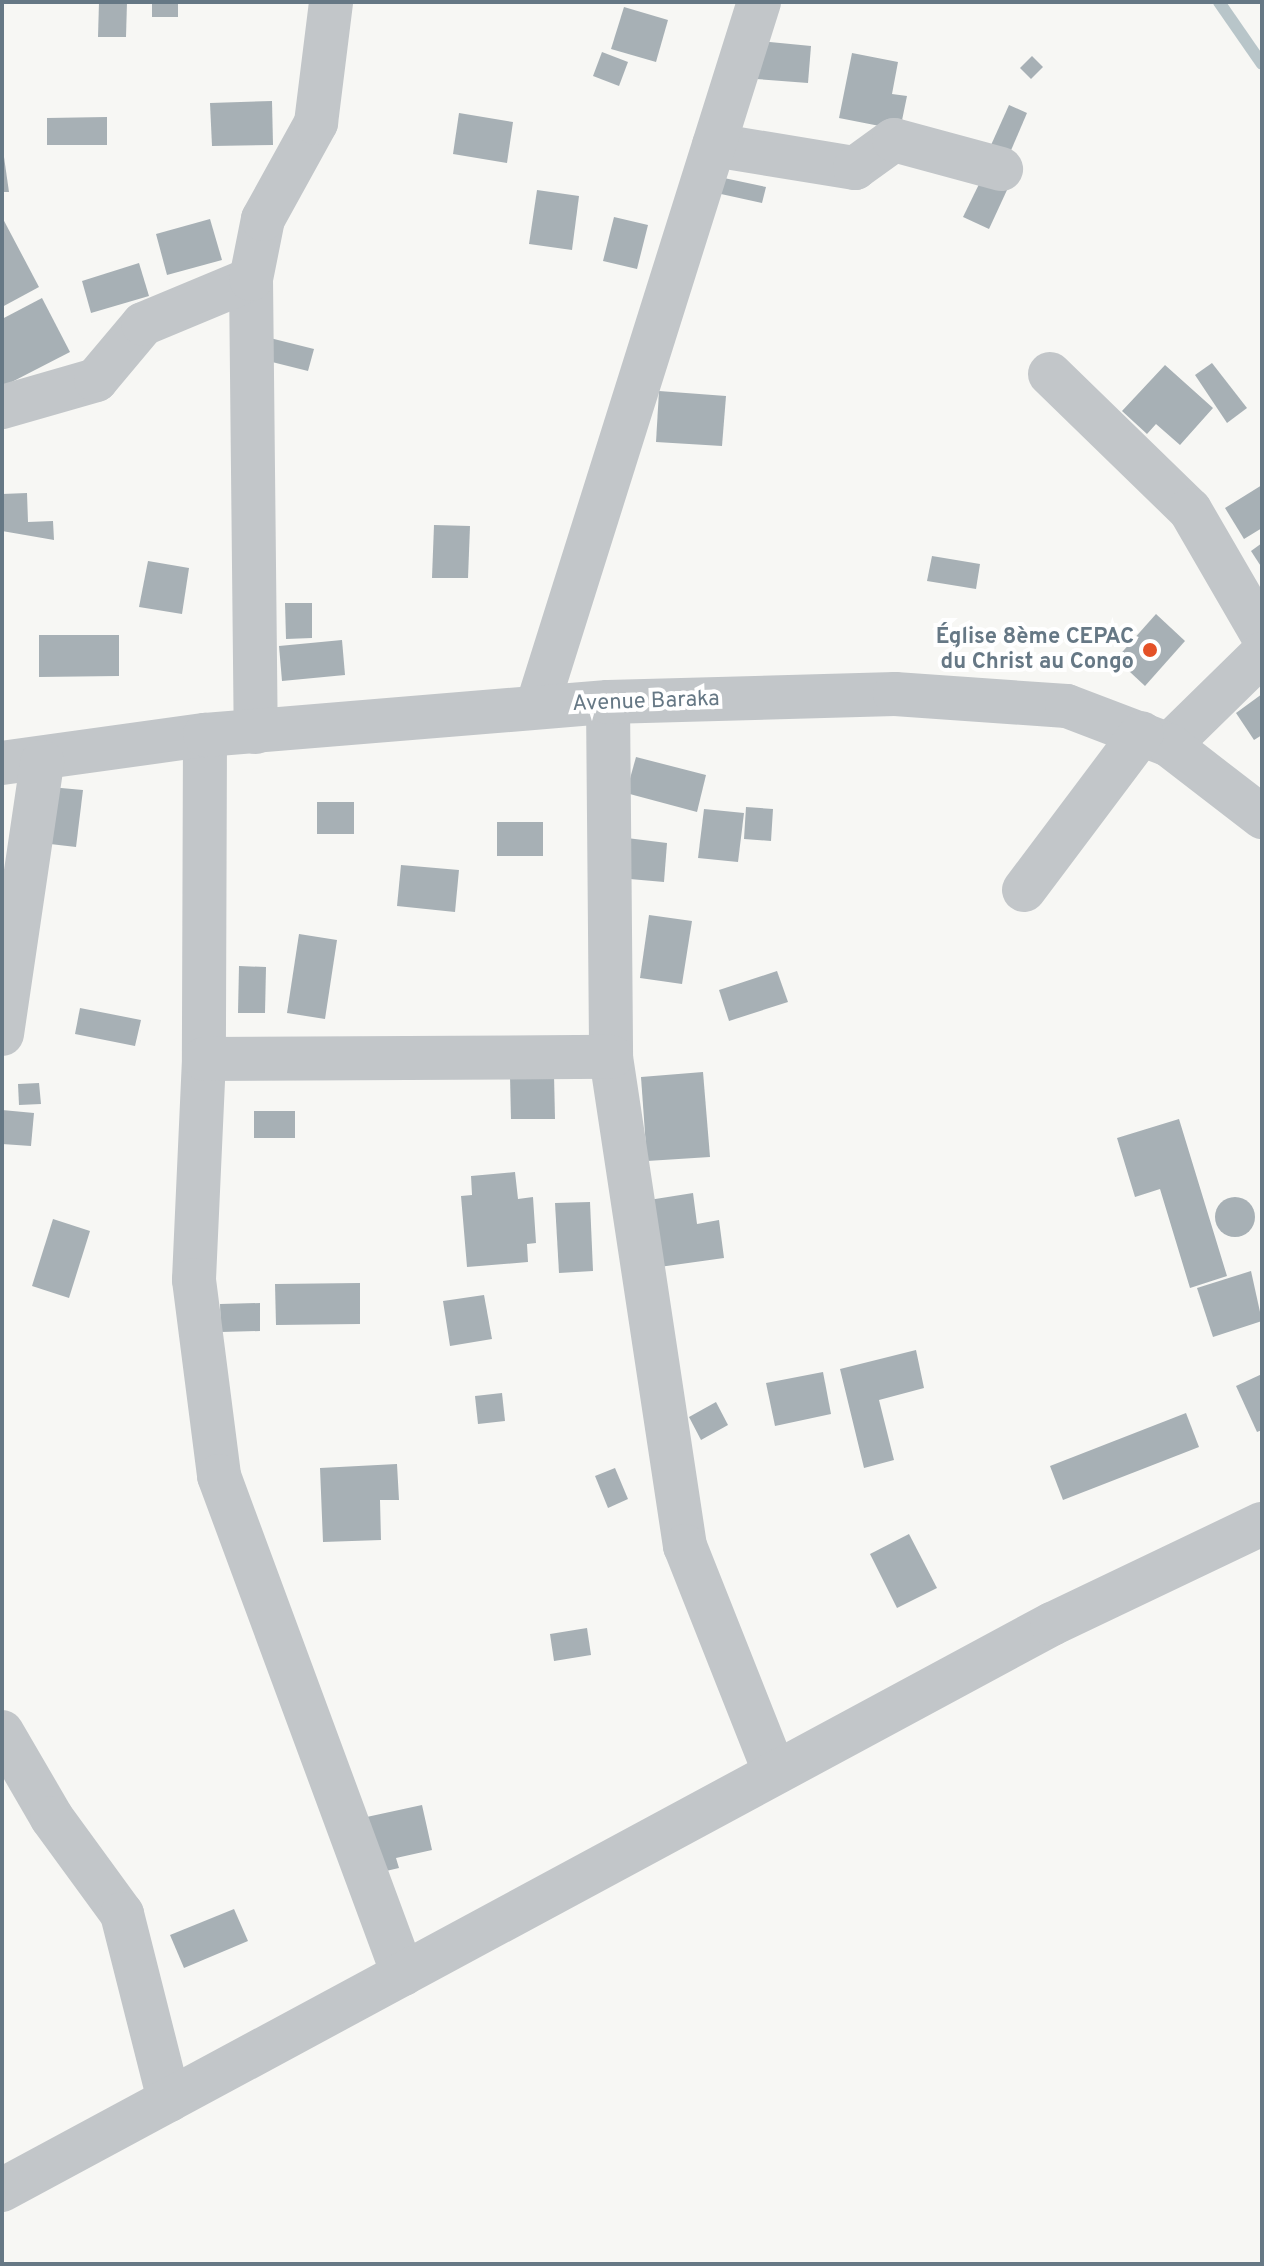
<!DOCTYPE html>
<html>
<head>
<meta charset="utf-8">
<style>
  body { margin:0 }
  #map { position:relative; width:1264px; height:2266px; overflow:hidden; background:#f7f7f4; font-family:Overpass,sans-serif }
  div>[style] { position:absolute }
  .stream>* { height:12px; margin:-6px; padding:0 6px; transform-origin:6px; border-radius:6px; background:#b8c5c9 }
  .building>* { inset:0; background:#a7b0b5 }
  .round { border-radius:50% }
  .minor>* { height:44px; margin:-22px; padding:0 22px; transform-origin:22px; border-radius:22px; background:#c2c6c9 }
  .dots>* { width:22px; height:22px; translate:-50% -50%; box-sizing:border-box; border:4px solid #fff; border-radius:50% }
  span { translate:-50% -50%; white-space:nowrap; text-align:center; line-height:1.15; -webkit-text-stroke:8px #fff; paint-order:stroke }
  .poi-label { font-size:22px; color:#667885; font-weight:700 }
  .right { translate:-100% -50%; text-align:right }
  .street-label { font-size:22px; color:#667885 }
  .frame { position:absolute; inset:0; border:4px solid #667885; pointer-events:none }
</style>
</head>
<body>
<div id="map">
  <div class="stream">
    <div style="left:1219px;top:2px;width:75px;rotate:55.3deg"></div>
  </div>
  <div class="building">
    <div style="clip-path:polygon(99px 2px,127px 2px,126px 37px,98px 37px)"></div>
    <div style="clip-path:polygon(152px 2px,178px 2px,178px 17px,152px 17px)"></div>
    <div style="clip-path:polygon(624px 7px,668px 20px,656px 62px,611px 49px)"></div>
    <div style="clip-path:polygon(760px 41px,811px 46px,808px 83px,756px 79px)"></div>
    <div style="clip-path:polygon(602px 52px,628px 62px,619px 86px,593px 76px)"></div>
    <div style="clip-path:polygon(852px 53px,898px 62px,892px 94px,907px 96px,900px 130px,839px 118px)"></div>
    <div style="clip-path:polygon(1032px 56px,1043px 67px,1031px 79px,1020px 68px)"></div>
    <div style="clip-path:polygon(272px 101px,273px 145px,212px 146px,210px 103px)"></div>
    <div style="clip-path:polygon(1009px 105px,1027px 113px,1006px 162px,987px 154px)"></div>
    <div style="clip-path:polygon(459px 113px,513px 122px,507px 163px,453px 154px)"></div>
    <div style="clip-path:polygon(107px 117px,107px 145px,47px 145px,47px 118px)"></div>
    <div style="clip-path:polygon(2px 143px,9px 192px,2px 192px)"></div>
    <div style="clip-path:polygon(724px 178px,766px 187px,762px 203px,721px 194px)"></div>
    <div style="clip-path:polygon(982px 178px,1007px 190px,989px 229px,963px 217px)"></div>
    <div style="clip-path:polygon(537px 190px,579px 196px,572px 250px,529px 244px)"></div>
    <div style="clip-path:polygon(2px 217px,39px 287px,2px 307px)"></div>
    <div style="clip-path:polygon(614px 217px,648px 225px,637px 269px,603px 261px)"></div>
    <div style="clip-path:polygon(210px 219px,222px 260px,167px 275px,156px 234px)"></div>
    <div style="clip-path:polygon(139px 263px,149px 296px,91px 313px,82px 281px)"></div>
    <div style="clip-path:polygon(42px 298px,70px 352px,2px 387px,2px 319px)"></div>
    <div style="clip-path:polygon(270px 338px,314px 349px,308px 371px,264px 360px)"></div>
    <div style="clip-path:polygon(1212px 363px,1247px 408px,1227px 423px,1195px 375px)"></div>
    <div style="clip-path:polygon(1165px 365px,1213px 408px,1180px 445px,1156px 424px,1147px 434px,1122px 411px)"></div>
    <div style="clip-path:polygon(659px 391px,726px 396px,722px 446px,656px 442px)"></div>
    <div style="clip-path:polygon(1262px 485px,1262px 528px,1244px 539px,1225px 508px)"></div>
    <div style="clip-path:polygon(27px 493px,28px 522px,53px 521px,54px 540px,2px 531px,2px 494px)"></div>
    <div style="clip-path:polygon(434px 525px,470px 526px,468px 578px,432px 578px)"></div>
    <div style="clip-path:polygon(1262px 543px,1262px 568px,1251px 551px)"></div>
    <div style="clip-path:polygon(932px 556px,980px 564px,976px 589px,927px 581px)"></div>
    <div style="clip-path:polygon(148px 561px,189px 568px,182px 614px,139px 607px)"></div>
    <div style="clip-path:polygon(285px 603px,312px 603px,312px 638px,286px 639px)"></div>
    <div style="clip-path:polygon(1156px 614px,1185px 641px,1145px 686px,1116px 659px)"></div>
    <div style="clip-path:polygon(39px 635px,119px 635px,119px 676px,39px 677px)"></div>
    <div style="clip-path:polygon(342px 640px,345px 675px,282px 681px,279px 646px)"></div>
    <div style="clip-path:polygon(1262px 694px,1262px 735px,1254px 740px,1236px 713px)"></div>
    <div style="clip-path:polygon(636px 757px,706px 775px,697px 812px,626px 793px)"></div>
    <div style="clip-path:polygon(39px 786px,83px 790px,76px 847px,33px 842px)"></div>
    <div style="clip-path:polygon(317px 802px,354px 802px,354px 834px,317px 834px)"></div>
    <div style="clip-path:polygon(746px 807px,773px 809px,771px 841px,744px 839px)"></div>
    <div style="clip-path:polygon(704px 809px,744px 813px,738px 862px,698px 858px)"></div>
    <div style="clip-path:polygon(497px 822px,543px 822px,543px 856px,497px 856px)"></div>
    <div style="clip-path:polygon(611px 836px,667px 843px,664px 882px,607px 877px)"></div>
    <div style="clip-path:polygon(401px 865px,459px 870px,455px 912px,397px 906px)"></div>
    <div style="clip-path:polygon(649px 915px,692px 921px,682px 984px,640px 978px)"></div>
    <div style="clip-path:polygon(299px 934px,337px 940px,325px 1019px,287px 1013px)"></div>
    <div style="clip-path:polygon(239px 966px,266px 967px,265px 1013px,238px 1013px)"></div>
    <div style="clip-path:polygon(777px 971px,788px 1002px,729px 1021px,719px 990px)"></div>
    <div style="clip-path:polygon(80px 1008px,141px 1020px,135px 1046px,75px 1034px)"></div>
    <div style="clip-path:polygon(703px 1072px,710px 1157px,647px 1161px,641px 1077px)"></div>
    <div style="clip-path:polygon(554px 1075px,555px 1119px,511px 1119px,510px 1076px)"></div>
    <div style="clip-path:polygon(39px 1083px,41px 1104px,19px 1105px,18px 1084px)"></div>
    <div style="clip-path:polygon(2px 1110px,34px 1113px,31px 1146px,2px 1144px)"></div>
    <div style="clip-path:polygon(254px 1111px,295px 1111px,295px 1138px,254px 1138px)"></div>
    <div style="clip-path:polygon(1179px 1119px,1227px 1276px,1190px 1288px,1160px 1189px,1135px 1197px,1117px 1138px)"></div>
    <div style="clip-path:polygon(515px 1172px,518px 1199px,533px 1197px,536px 1243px,527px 1244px,528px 1262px,467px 1267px,461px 1196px,472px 1195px,471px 1176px)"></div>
    <div style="clip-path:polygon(693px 1193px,697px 1224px,719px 1220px,724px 1258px,645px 1269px,649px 1200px)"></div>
    <div class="round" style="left:1215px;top:1197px;width:40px;height:40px"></div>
    <div style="clip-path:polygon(590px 1202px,593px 1271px,559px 1273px,555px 1203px)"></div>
    <div style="clip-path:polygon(53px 1219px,90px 1231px,69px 1298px,32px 1286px)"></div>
    <div style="clip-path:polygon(1251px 1271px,1262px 1321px,1213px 1337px,1197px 1288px)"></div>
    <div style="clip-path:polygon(360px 1283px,360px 1324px,276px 1325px,275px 1284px)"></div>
    <div style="clip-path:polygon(484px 1295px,492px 1339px,450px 1346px,443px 1301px)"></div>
    <div style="clip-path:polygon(260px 1303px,260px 1331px,221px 1332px,220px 1304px)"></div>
    <div style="clip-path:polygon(916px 1350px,924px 1388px,879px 1400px,894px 1460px,864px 1468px,840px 1369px)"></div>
    <div style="clip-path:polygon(823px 1372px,831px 1414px,775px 1426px,766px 1383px)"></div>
    <div style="clip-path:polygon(1262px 1374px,1262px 1430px,1257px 1432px,1236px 1386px)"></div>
    <div style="clip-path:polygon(502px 1393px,505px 1421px,478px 1424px,475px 1396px)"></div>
    <div style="clip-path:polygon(716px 1402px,728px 1425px,701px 1440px,689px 1417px)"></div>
    <div style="clip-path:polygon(1186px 1413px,1199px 1447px,1063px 1500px,1050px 1466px)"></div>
    <div style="clip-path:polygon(397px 1464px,399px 1500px,380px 1500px,381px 1540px,323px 1542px,320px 1468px)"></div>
    <div style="clip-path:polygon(615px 1468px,628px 1499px,608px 1508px,595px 1476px)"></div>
    <div style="clip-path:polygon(909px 1534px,937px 1588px,897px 1608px,870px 1554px)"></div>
    <div style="clip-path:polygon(587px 1628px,591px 1655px,554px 1661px,550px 1634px)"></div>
    <div style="clip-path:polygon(422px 1805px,432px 1850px,396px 1858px,399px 1868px,373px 1874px,362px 1818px)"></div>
    <div style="clip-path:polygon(234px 1909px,248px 1941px,184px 1968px,170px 1935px)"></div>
  </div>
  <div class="minor">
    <div style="left:714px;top:145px;width:143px;rotate:9.3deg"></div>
    <div style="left:855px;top:168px;width:48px;rotate:-35.7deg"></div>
    <div style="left:894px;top:140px;width:111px;rotate:15.2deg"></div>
    <div style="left:251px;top:279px;width:453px;rotate:89.4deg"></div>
    <div style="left:1050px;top:374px;width:195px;rotate:44.2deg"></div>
    <div style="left:1190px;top:510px;width:143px;rotate:59.9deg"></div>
    <div style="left:2px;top:407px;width:98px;rotate:-16deg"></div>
    <div style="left:96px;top:380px;width:73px;rotate:-50deg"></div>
    <div style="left:143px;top:324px;width:117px;rotate:-22.6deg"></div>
    <div style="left:251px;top:279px;width:61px;rotate:-78.7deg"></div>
    <div style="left:263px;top:219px;width:110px;rotate:-61.1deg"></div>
    <div style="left:316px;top:123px;width:122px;rotate:-82.9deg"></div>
    <div style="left:608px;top:702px;width:355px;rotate:89.5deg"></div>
    <div style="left:611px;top:1057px;width:495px;rotate:81.4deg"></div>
    <div style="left:685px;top:1546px;width:244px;rotate:68.4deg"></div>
    <div style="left:537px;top:707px;width:739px;rotate:-72.52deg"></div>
    <div style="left:205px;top:735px;width:324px;rotate:90.2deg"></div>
    <div style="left:204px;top:1059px;width:221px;rotate:92.6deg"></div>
    <div style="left:194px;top:1280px;width:198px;rotate:82.7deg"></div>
    <div style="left:219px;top:1476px;width:531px;rotate:69.72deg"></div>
    <div style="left:1169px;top:745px;width:130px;rotate:-44.4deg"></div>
    <div style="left:2px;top:763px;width:205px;rotate:-7.9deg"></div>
    <div style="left:205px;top:735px;width:404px;rotate:-4.7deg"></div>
    <div style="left:608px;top:702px;width:287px;rotate:-1.6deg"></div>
    <div style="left:895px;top:694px;width:172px;rotate:4deg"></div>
    <div style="left:1067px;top:706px;width:109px;rotate:20.9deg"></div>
    <div style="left:1169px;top:745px;width:118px;rotate:37.7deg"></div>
    <div style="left:1024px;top:890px;width:196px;rotate:-53.1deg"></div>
    <div style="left:2px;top:1034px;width:275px;rotate:-81.6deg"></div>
    <div style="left:204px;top:1059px;width:407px;rotate:-0.3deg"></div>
    <div style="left:2px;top:1732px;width:99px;rotate:59.8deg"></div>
    <div style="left:52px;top:1818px;width:119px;rotate:53.9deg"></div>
    <div style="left:122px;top:1914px;width:192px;rotate:75.8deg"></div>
    <div style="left:2px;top:2190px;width:1193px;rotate:-28.33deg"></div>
    <div style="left:1052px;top:1624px;width:233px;rotate:-25.5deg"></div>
  </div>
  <div class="dots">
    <div style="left:1150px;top:650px;background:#e45127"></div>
  </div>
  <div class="poi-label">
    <span class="right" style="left:1134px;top:650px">Église 8ème CEPAC<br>du Christ au Congo</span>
  </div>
  <div class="street-label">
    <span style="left:646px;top:702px;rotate:-2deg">Avenue Baraka</span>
  </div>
  <div class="frame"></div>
</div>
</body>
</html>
